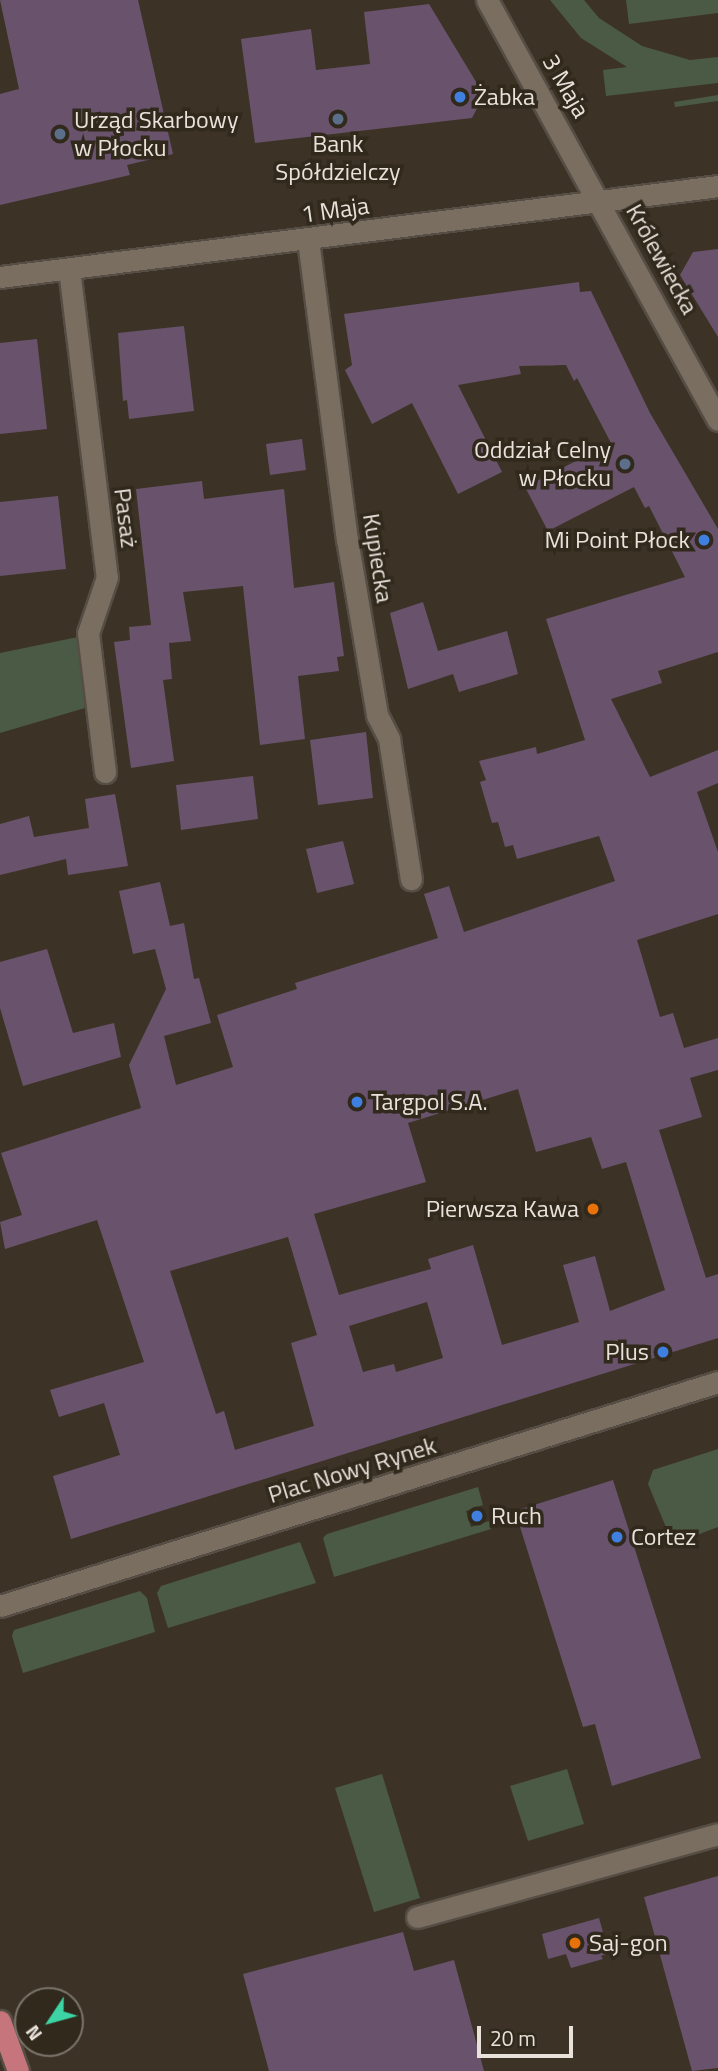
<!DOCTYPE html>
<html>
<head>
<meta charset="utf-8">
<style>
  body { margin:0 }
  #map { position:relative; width:718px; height:2071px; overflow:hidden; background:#3c3326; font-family:"Titillium Web",sans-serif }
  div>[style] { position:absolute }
  .green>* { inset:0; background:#4b5a44 }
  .building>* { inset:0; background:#69536c }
  .roads { filter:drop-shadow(2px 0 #564e44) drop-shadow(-2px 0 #564e44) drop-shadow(0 2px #564e44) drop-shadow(0 -2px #564e44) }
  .minor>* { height:21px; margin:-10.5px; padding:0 10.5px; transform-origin:10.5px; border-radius:10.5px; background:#796e60 }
  .major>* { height:21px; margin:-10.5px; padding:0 10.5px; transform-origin:10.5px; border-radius:10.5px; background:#c6757c }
  .dots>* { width:19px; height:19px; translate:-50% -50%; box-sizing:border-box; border:4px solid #32291d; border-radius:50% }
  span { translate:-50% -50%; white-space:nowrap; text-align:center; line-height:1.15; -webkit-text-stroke:7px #32291d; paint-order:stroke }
  .street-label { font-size:24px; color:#e8e2db }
  .poi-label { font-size:24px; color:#e8e2db }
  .left { translate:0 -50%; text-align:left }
  .right { translate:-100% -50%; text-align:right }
  .north { position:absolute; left:14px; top:1987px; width:70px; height:70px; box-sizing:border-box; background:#32291d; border:2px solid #7b7369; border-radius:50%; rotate:234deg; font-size:19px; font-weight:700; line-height:28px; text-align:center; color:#e8e2db }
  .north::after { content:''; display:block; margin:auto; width:24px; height:32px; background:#3cd4a4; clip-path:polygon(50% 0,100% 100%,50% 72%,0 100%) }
  .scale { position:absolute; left:477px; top:2026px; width:96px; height:32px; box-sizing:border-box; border:4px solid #e8e2db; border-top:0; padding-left:9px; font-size:21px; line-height:24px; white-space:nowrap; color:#e8e2db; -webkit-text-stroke:5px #32291d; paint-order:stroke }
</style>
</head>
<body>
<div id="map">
  <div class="green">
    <div style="clip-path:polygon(550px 0,584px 0,599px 18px,642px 46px,690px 60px,718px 57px,718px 83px,606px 96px,603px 70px,627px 67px,581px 38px)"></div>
    <div style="clip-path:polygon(626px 0,718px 0,718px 13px,629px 24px)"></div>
    <div style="clip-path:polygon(718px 95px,718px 101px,675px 107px,674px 102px)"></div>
    <div style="clip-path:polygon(78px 637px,85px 708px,0 733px,0 653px)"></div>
    <div style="clip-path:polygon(718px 1449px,718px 1527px,673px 1544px,648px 1484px,653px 1470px)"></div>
    <div style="clip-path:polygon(478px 1487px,483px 1505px,466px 1511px,471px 1527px,489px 1521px,491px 1529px,334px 1577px,323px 1538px,327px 1534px)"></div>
    <div style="clip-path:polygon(300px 1542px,316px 1583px,168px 1628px,157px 1593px,161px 1586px)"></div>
    <div style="clip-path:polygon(140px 1591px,147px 1598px,155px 1632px,23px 1673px,12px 1636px,14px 1630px)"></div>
    <div style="clip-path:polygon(567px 1769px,584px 1824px,528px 1841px,510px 1786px)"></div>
    <div style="clip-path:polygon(382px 1774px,420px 1898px,374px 1912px,335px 1788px)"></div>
  </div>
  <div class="building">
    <div style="clip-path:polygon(0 0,138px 0,173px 154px,127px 165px,130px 175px,0 205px,0 94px,19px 89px)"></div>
    <div style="clip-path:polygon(429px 4px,484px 95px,472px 118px,255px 143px,241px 39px,311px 29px,316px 70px,370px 64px,364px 12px)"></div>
    <div style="clip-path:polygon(718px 249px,718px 337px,680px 275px,693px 252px)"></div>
    <div style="clip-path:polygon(evenodd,579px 282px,580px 292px,591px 291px,650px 413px,718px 529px,718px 652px,658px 671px,662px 683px,611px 699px,650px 777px,718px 750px,718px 783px,697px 792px,718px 852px,718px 914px,637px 940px,660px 1017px,673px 1013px,684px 1048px,718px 1038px,718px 1070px,690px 1078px,702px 1117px,659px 1130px,706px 1278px,718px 1274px,718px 1338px,71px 1539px,53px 1476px,120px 1455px,104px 1403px,59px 1417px,50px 1390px,144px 1362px,97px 1220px,5px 1249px,0 1222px,22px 1215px,1px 1153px,141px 1108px,129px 1065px,166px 989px,155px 949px,133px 954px,119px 891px,160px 882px,170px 926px,184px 923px,194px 979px,199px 978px,211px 1023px,164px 1036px,176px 1085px,233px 1067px,217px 1015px,297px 989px,295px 983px,438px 938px,424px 894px,449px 886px,464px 932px,615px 881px,599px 836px,517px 859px,513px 845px,505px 847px,498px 822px,492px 823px,480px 782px,486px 780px,479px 761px,536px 747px,537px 754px,585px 740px,546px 619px,685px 577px,649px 506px,645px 508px,634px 487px,548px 531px,525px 487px,611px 443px,577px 378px,574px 381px,566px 365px,519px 366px,521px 374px,458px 385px,502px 472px,458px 494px,412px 403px,372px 424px,345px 370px,352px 365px,344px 314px,579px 282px,518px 1089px,536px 1152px,591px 1137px,602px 1169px,626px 1162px,665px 1290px,610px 1311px,595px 1256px,563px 1265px,579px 1322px,502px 1345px,473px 1245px,428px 1259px,431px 1269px,339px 1295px,314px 1214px,426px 1182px,408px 1123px,518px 1089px,579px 282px,288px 1237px,317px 1335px,291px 1343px,314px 1426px,235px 1450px,224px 1411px,216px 1414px,170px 1271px,288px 1237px,579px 282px,427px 1302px,443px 1358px,396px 1372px,394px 1364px,363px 1372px,349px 1326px,427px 1302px)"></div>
    <div style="clip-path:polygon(184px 326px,194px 411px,129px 419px,127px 400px,123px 401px,118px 333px)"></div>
    <div style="clip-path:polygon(37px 339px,47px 429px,0 434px,0 343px)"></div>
    <div style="clip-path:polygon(302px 439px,306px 470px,270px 475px,266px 444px)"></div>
    <div style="clip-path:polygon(202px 481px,204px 499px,284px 489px,294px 588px,334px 582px,344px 656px,337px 657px,339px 671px,298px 676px,305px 739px,260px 745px,243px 586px,183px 592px,191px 641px,169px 643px,172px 679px,163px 680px,174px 761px,131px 768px,114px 642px,130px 640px,129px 627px,151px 625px,136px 489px)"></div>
    <div style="clip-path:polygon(58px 496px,66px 569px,0 576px,0 502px)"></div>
    <div style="clip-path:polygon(423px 602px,438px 651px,507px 631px,518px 674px,459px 692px,453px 674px,408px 689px,390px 613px)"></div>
    <div style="clip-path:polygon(366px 732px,373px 798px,318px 805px,310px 740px)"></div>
    <div style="clip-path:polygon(253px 776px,258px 819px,181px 830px,176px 785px)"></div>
    <div style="clip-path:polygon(115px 794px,128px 866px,68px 875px,66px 859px,0 875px,0 824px,29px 816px,34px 837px,89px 828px,85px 799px)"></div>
    <div style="clip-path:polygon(343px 841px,354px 884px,317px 893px,306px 849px)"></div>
    <div style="clip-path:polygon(47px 949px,73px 1033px,114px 1023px,121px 1057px,23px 1086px,0 1008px,0 962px)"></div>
    <div style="clip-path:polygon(613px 1480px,701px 1758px,612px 1786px,595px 1724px,583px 1727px,515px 1511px)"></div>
    <div style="clip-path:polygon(718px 1876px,718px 2068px,692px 2071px,644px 1897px)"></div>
    <div style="clip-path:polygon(599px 1918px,609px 1953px,601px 1956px,603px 1959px,571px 1968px,566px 1954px,548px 1959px,542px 1934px)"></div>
    <div style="clip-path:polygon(403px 1932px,414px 1971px,454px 1960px,484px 2071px,269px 2071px,243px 1974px)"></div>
  </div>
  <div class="roads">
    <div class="minor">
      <div style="left:487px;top:0;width:479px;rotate:61.2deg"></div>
      <div style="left:308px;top:240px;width:302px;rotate:82.6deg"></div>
      <div style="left:347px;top:539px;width:179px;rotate:80.3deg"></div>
      <div style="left:377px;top:715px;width:27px;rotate:63deg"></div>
      <div style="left:389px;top:739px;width:142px;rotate:81.1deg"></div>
      <div style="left:69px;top:269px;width:310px;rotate:83deg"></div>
      <div style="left:107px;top:577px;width:59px;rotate:108.7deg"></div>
      <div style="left:88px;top:633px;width:140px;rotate:83deg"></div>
      <div style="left:0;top:277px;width:724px;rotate:-7.22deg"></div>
      <div style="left:0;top:1606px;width:752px;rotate:-17.33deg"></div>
      <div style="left:417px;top:1917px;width:312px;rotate:-15.4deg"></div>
    </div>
    <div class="major">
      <div style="left:0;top:2021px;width:53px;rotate:70.2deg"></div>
    </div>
  </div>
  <div class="dots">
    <div style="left:460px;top:97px;background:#3f7fe0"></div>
    <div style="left:338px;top:119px;background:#5c6f8a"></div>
    <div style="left:60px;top:134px;background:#5c6f8a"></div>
    <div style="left:625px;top:464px;background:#5c6f8a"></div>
    <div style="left:704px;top:540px;background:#3f7fe0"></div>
    <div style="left:357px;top:1102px;background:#3f7fe0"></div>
    <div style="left:593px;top:1209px;background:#e8710a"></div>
    <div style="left:663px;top:1352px;background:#3f7fe0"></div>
    <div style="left:477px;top:1516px;background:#3f7fe0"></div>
    <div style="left:617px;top:1537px;background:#3f7fe0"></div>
    <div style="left:575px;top:1943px;background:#e8710a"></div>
  </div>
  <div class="street-label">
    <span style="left:566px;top:86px;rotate:60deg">3 Maja</span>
    <span style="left:335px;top:210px;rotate:-8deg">1 Maja</span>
    <span style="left:662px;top:259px;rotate:61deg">Królewiecka</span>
    <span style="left:126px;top:518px;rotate:83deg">Pasaż</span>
    <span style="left:378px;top:558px;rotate:81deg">Kupiecka</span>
    <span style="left:352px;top:1470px;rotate:-17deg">Plac Nowy Rynek</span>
  </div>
  <div class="poi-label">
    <span class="left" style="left:474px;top:97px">Żabka</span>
    <span class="left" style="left:74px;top:134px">Urząd Skarbowy<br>w Płocku</span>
    <span style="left:338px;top:158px">Bank<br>Spółdzielczy</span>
    <span class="right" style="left:611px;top:464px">Oddział Celny<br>w Płocku</span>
    <span class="right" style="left:690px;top:540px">Mi Point Płock</span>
    <span class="left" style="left:371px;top:1102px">Targpol S.A.</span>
    <span class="right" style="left:579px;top:1209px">Pierwsza Kawa</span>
    <span class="right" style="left:649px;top:1352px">Plus</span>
    <span class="left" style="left:491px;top:1516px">Ruch</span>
    <span class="left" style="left:631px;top:1537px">Cortez</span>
    <span class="left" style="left:589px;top:1943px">Saj-gon</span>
  </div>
  <div class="north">N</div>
  <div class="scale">20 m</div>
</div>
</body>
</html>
